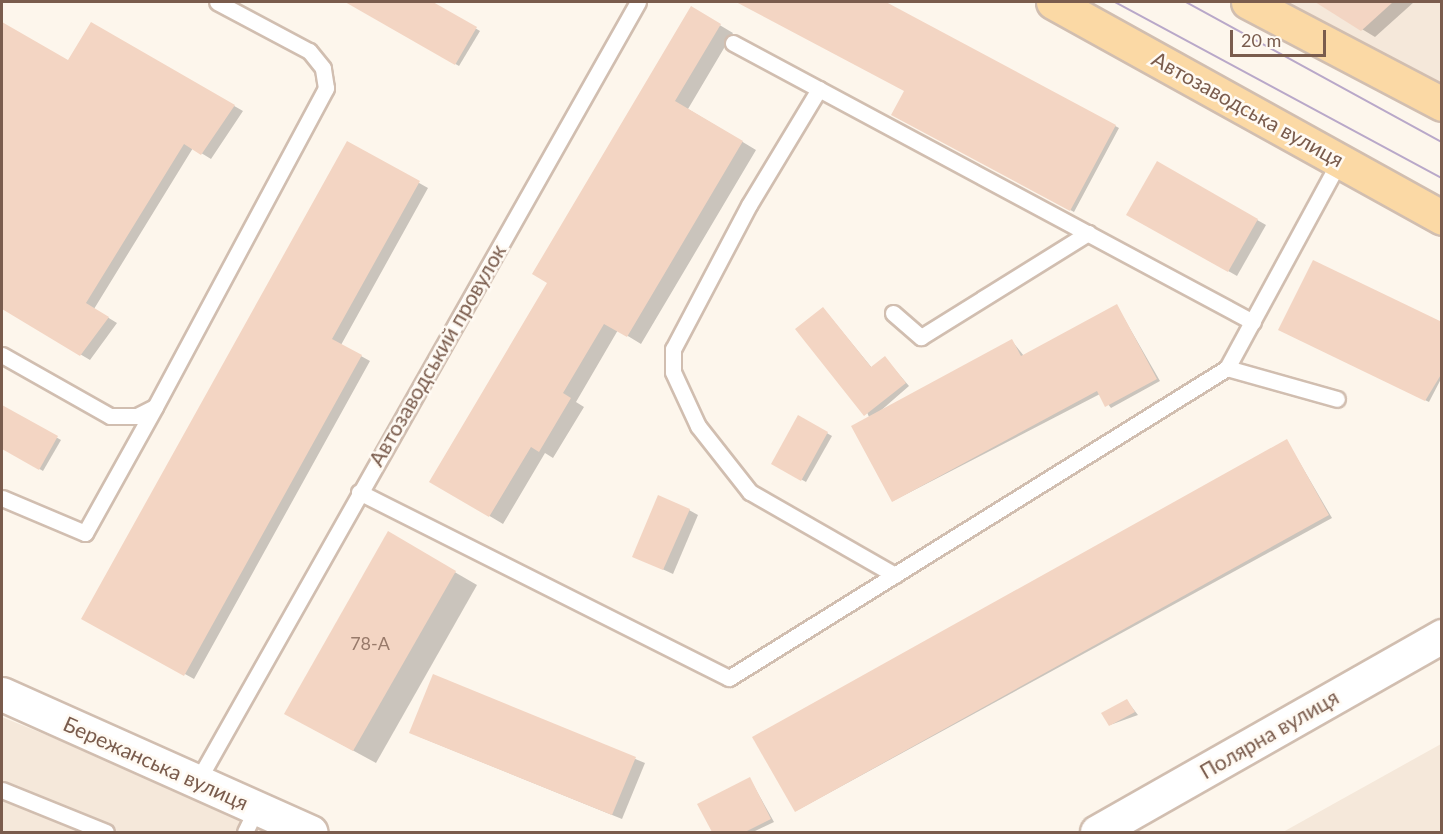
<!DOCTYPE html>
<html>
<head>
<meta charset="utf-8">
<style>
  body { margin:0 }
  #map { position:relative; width:1443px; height:834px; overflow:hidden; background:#fdf6ec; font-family:Lato,sans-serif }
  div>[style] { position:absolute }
  .residential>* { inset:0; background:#f5e8da }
  .shadow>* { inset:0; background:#0003 }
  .building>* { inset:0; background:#f3d5c3 }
  .roads { filter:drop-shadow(2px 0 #d1beb0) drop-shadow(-2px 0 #d1beb0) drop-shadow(0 2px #d1beb0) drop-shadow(0 -2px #d1beb0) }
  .service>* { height:15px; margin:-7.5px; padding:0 7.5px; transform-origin:7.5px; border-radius:7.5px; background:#fff }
  .tertiary>* { height:33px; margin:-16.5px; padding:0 16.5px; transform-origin:16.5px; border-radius:16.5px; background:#fff }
  .secondary>* { height:33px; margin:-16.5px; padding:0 16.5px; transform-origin:16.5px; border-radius:16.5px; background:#fff }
  .primary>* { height:33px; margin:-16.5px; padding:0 16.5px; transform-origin:16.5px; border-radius:16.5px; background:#fbd9a5 }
  .tram>* { height:1.5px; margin:-0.75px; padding:0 0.75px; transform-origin:0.75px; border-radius:0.75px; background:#b9a8c9 }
  span { translate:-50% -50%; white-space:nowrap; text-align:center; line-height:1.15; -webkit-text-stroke:5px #fffaf3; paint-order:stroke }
  .number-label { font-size:18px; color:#987a6a }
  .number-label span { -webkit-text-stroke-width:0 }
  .street-label { font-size:21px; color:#7a5c4d }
  .frame { position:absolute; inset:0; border:3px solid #7a5c4d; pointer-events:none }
  .scale { position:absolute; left:1230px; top:30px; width:96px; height:27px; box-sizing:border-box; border:3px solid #7a5c4d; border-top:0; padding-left:8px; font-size:18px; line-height:21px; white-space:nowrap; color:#7a5c4d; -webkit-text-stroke:4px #fffaf3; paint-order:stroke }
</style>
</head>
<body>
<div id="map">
  <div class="residential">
    <div style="clip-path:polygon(1281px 2px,1441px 2px,1441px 89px)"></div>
    <div style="clip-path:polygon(2px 717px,256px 820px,284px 832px,2px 832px)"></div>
    <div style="clip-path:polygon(1441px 744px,1441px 832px,1283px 832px)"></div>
  </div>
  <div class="shadow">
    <div style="clip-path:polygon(348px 2px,431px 2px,480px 31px,459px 66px)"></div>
    <div style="clip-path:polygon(739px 2px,883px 2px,1119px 128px,1074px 212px,893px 115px,906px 91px)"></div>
    <div style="clip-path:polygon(1317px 2px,1414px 2px,1375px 37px)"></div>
    <div style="clip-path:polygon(691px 8px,733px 33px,688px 109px,756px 150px,641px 344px,618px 330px,576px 402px,584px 407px,553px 458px,545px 453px,503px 524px,431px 481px,549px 282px)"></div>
    <div style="clip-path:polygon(2px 23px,68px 62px,91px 24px,243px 111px,211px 159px,193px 148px,94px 309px,117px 323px,90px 360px,2px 308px)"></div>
    <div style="clip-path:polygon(348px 143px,428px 188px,341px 345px,370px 361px,194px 679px,83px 618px)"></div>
    <div style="clip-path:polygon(1157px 163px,1266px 225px,1237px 276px,1128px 214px)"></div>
    <div style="clip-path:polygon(1117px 306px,1160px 381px,1111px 408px,1100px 394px,893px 501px,869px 417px,823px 308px,872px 368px,885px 358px,909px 386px,878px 413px,1012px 341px,1024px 356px)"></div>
    <div style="clip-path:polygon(1442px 324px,1442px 377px,1429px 402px,1284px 332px)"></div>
    <div style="clip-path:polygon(2px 406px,61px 440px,43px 471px,2px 447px)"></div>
    <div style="clip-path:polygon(799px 417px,832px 436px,806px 482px,773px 464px)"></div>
    <div style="clip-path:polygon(1287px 441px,1332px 518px,796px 811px)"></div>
    <div style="clip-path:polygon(689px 510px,698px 515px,673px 574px,634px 556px)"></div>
    <div style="clip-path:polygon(389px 534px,477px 585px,376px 763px,308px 726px)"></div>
    <div style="clip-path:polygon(434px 676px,645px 763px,622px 819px,420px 737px)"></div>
    <div style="clip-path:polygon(1127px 701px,1138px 715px,1110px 725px)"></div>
    <div style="clip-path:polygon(750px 779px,774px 822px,753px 832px,713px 832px,699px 804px)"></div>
  </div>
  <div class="building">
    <div style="clip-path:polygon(345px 2px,433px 2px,477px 27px,455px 65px)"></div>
    <div style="clip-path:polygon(736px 2px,886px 2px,1116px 125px,1070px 211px,891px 115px,904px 91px)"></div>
    <div style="clip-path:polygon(1315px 2px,1393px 2px,1361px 31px)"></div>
    <div style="clip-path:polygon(691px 6px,721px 24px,675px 101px,743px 141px,627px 337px,604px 324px,563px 393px,571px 398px,539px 452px,531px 447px,489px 517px,429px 482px,547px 283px,532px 274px)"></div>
    <div style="clip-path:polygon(2px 22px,68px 60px,91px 22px,235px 105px,201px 155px,184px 144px,86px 303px,109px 317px,80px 356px,2px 309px)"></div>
    <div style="clip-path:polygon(347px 141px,420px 181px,332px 339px,362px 355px,184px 676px,81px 619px)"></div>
    <div style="clip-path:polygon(1157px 161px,1258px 219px,1228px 272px,1126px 215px)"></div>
    <div style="clip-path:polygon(1313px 260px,1442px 322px,1442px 373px,1425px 401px,1278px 330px)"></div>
    <div style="clip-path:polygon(1117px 304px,1157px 379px,1105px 407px,1097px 391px,892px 502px,851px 426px,1012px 339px,1021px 356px)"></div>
    <div style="clip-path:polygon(823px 307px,871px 367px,885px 356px,906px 383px,864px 416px,795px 329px)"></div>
    <div style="clip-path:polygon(2px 405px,58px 436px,39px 470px,2px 449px)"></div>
    <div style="clip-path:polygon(798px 415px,828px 432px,801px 481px,771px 464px)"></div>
    <div style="clip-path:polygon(1287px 439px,1329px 515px,795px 812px,752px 737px)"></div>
    <div style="clip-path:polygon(658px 495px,690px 509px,663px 570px,632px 557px)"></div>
    <div style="clip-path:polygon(388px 531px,456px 571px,353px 751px,284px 714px)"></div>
    <div style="clip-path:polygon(433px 674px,636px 757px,612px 815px,409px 733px)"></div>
    <div style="clip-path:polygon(1127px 699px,1135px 712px,1109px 726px,1101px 713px)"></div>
    <div style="clip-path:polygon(750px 777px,771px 819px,745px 832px,712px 832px,697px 804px)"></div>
  </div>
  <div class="roads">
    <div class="service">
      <div style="left:733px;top:43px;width:590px;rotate:28.22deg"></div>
      <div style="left:819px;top:89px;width:135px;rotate:121.1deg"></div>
      <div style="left:749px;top:205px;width:163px;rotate:117.8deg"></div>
      <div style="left:673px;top:349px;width:23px;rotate:90deg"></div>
      <div style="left:673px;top:372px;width:60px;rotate:65.2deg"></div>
      <div style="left:698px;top:426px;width:84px;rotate:51.8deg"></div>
      <div style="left:750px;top:492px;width:167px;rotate:29.8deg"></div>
      <div style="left:893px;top:313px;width:37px;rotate:41deg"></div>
      <div style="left:921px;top:337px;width:197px;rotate:-31.9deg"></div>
      <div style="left:2px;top:355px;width:124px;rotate:29.5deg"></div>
      <div style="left:110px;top:416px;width:27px"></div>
      <div style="left:137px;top:416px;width:20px;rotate:-27deg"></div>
      <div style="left:155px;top:407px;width:362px;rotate:-61.8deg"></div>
      <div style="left:326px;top:88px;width:20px;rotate:-99deg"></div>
      <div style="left:323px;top:68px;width:22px;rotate:-129deg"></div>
      <div style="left:309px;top:51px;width:104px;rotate:-152deg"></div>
      <div style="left:1227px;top:368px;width:237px;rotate:-61.5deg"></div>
      <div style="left:359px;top:492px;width:414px;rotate:26.7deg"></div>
      <div style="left:729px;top:678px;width:587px;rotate:-31.9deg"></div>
      <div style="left:1227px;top:368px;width:114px;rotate:15.7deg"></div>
      <div style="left:2px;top:498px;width:90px;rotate:22.9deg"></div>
      <div style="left:85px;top:533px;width:144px;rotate:-60.9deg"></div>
      <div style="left:197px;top:782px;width:896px;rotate:-60.52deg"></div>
      <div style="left:2px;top:790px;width:112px;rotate:22deg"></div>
      <div style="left:245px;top:832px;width:25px;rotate:-64deg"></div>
    </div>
    <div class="tertiary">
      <div style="left:2px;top:694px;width:338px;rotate:24.1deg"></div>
    </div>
    <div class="secondary">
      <div style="left:1097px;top:832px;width:397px;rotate:-29.6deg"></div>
    </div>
    <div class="primary">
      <div style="left:1053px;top:2px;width:445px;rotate:29deg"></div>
      <div style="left:1248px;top:2px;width:219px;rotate:27.7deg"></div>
    </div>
  </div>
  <div class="tram">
    <div style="left:1115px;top:2px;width:371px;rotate:28.3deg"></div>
    <div style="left:1186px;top:2px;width:292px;rotate:28.7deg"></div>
  </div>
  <div class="number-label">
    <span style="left:370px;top:643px">78-А</span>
  </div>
  <div class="street-label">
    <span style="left:1248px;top:109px;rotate:29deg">Автозаводська вулиця</span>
    <span style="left:437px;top:355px;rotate:-60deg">Автозаводський провулок</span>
    <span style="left:1269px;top:734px;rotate:-30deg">Полярна вулиця</span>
    <span style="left:156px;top:763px;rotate:24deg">Бережанська вулиця</span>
  </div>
  <div class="frame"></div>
  <div class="scale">20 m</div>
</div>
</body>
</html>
